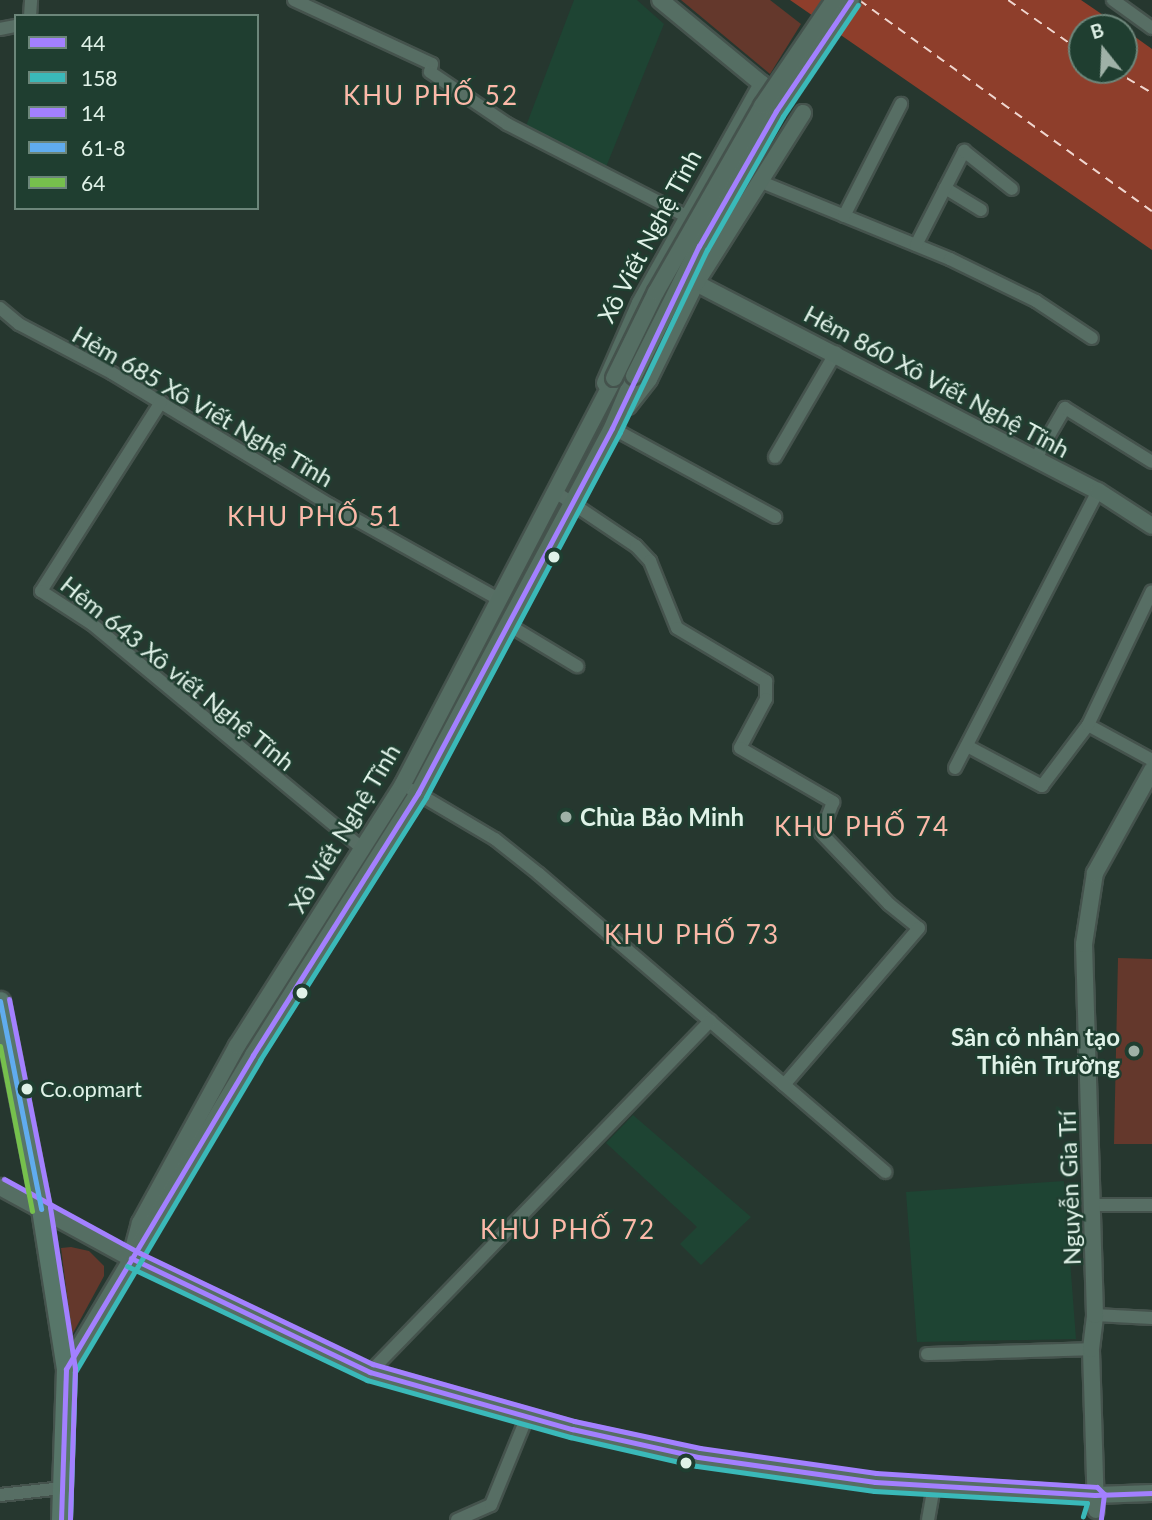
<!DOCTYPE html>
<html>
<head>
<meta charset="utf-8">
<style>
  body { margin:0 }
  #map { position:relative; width:1152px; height:1520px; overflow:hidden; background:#26372f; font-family:Lato,sans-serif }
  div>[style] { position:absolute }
  .built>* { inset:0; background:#1e4433 }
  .green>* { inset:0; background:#64382c }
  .water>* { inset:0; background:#8e3e2b }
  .ferry>* { height:2px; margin-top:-1px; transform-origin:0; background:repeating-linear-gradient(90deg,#f0d6cf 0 9px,transparent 0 16px) }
  .roads { filter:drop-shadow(2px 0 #45534d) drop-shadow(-2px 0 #45534d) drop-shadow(0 2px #45534d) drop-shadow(0 -2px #45534d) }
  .street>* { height:12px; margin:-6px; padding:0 6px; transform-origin:6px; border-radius:6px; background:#576e64 }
  .secondary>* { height:16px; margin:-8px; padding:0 8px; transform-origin:8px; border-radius:8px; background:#556e63 }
  .primary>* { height:19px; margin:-9.5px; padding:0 9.5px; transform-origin:9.5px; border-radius:9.5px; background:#577669 }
  .bridges { filter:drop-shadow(2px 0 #45534d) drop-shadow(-2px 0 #45534d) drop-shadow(0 2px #45534d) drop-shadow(0 -2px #45534d) }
  .secondary-bridge>* { height:16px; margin:-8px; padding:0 8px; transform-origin:8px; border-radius:8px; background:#556e63 }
  .bus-1>* { height:5px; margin:-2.5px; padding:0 2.5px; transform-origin:2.5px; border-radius:2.5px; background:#a380ff }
  .bus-2>* { height:5px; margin:-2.5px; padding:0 2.5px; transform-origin:2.5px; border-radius:2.5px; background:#3ab9b9 }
  .bus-3>* { height:5px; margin:-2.5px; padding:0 2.5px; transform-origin:2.5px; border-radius:2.5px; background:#a380ff }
  .bus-4>* { height:5px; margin:-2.5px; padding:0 2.5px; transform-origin:2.5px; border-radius:2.5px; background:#60acee }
  .bus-5>* { height:5px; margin:-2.5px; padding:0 2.5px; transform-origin:2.5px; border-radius:2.5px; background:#76c04d }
  .dots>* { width:19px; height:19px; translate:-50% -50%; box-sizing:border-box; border:4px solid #1f3e30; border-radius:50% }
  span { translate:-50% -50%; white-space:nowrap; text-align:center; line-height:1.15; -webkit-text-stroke:5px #1f3e30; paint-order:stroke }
  .bus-label { font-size:22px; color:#e0f2e8 }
  .left { translate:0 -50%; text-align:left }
  .street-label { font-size:24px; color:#e0f2e8 }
  .poi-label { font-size:24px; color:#e0f2e8; font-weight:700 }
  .right { translate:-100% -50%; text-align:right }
  .neighbourhood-label { font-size:26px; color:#fbb9a9; letter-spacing:2px }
  .legend { position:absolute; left:14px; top:14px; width:245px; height:196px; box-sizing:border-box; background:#1f3e30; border:2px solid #6c867a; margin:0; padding:9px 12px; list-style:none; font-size:21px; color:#e0f2e8 }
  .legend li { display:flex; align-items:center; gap:14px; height:35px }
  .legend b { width:35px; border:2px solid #6c867a }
  .north { position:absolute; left:1068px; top:14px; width:70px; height:70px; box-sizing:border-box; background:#1f3e30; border:2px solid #6c867a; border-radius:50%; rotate:342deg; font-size:19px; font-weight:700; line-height:28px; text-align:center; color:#e0f2e8 }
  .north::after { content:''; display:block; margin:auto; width:24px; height:32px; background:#9fb1a7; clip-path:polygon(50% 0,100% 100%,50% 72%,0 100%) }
</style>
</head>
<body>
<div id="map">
  <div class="built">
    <div style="clip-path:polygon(574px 0,637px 0,664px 24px,606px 167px,526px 126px)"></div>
    <div style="clip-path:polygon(633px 1115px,751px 1217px,701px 1265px,680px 1244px,697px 1227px,606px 1143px)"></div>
    <div style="clip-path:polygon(1064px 1181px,1076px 1339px,917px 1342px,906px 1192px)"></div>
  </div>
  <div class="green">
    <div style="clip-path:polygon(681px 0,770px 0,801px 24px,770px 74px)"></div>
    <div style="clip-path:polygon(1118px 958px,1152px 959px,1152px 1144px,1114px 1144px)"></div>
    <div style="clip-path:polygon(71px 1247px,89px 1251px,104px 1266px,104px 1276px,72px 1335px,61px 1248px)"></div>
  </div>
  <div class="water">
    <div style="clip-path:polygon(790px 0,1081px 0,1122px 28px,1082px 28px,1082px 70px,1124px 70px,1124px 29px,1152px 49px,1152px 250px)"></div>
  </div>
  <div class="ferry">
    <div style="left:859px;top:0;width:361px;rotate:35.8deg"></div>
    <div style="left:1008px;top:0;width:90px;rotate:35.1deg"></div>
    <div style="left:1113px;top:70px;width:45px;rotate:30.5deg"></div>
  </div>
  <div class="roads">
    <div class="street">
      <div style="left:294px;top:0;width:152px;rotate:24.9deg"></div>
      <div style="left:432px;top:64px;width:8px;rotate:104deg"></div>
      <div style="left:430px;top:72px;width:93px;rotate:34deg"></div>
      <div style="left:507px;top:124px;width:201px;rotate:27.2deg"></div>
      <div style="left:1113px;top:0;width:48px;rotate:35.7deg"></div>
      <div style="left:30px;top:16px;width:16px;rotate:-86deg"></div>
      <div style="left:0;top:29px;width:16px;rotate:-11deg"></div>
      <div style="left:759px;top:181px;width:206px;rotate:22.2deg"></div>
      <div style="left:950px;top:259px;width:96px;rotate:26deg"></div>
      <div style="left:1036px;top:301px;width:67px;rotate:33.5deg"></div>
      <div style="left:945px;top:188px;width:42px;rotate:31.4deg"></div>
      <div style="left:844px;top:216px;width:126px;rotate:-63deg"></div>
      <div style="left:916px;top:245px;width:106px;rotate:-62.9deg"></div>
      <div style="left:964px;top:151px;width:61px;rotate:38.4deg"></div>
      <div style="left:0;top:308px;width:25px;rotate:40deg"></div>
      <div style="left:19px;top:324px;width:105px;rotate:27.8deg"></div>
      <div style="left:112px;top:373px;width:255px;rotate:31.2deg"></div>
      <div style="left:330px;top:505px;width:193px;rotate:29.2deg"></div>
      <div style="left:161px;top:402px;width:224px;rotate:122.4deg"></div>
      <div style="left:41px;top:591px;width:61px;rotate:32.9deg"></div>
      <div style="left:92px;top:624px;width:351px;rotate:39.7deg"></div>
      <div style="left:612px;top:428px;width:186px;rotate:28.6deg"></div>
      <div style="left:775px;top:457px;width:121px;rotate:-59.8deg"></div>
      <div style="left:1036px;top:458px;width:58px;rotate:-59.9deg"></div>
      <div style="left:1065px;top:408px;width:102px;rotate:31.8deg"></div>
      <div style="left:554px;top:491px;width:99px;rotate:33.9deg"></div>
      <div style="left:636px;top:546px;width:21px;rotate:47deg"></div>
      <div style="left:650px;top:561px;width:72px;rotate:68.1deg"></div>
      <div style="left:677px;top:628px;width:104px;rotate:30.8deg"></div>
      <div style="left:766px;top:681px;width:18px;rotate:90deg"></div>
      <div style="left:766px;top:699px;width:55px;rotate:118deg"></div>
      <div style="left:740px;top:748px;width:108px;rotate:30.1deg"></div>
      <div style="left:833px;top:802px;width:33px;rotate:111deg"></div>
      <div style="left:821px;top:833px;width:98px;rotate:46.2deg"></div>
      <div style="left:889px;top:904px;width:38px;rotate:39deg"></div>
      <div style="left:919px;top:928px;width:207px;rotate:130.7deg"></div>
      <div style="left:507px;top:624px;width:82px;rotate:31deg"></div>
      <div style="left:1088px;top:725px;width:73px;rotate:28.7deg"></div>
      <div style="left:969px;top:747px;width:83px;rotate:28.1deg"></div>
      <div style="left:1042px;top:786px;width:76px;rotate:-53deg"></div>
      <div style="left:1088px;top:725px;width:148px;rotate:-64.5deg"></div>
      <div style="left:955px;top:768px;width:312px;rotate:-62.7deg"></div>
      <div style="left:412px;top:790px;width:96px;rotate:30.6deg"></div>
      <div style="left:495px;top:839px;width:56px;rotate:38.5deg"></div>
      <div style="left:539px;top:874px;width:457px;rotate:40.7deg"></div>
      <div style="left:1091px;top:1205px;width:61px"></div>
      <div style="left:1095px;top:1315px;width:57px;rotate:3deg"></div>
      <div style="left:927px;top:1354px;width:164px;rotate:-1.7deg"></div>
      <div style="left:370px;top:1372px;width:489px;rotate:-45.9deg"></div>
      <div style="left:0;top:1495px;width:62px;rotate:-6.4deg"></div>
      <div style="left:457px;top:1520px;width:37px;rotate:-24deg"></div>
      <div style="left:491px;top:1505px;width:95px;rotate:-67.8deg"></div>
      <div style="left:928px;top:1520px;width:36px;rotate:-80deg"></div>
    </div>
    <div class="secondary">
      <div style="left:696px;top:283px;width:453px;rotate:27.4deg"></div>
      <div style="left:1098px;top:491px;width:64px;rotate:32.9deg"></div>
      <div style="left:605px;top:383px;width:87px;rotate:-66.4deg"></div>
      <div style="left:640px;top:303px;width:251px;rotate:-60.9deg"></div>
      <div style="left:762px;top:84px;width:132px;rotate:-140.5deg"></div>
      <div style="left:628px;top:406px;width:34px;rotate:-52deg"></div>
      <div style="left:649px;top:379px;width:107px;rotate:-63.9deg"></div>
      <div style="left:696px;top:283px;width:201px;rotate:-57.8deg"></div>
      <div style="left:0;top:1187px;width:155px;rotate:28.6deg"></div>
      <div style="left:136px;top:1261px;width:259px;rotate:25.4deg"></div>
      <div style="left:370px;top:1372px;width:210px;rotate:15.8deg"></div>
      <div style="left:572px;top:1429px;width:129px;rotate:12.5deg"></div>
      <div style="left:698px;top:1457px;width:179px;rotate:8deg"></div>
      <div style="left:875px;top:1482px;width:220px;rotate:3.4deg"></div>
      <div style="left:1095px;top:1495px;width:57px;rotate:-2deg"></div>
      <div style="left:133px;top:1249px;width:27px;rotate:-75deg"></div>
      <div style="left:140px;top:1223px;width:202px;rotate:-61.3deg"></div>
      <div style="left:237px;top:1046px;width:310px;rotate:-57.6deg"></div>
      <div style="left:403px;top:784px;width:458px;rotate:-62.5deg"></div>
      <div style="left:66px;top:1369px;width:365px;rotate:-59.2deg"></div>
      <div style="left:253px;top:1055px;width:310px;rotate:-57.8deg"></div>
      <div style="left:418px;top:793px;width:413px;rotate:-62deg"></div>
      <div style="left:612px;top:428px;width:56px;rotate:-67.1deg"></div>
      <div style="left:1096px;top:1510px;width:161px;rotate:-91.8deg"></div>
      <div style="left:1091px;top:1349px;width:34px;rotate:-83deg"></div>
      <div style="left:1095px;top:1315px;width:371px;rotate:-91.7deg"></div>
      <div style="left:1084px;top:944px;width:72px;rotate:-81.2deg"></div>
      <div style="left:1095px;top:873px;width:118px;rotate:-61deg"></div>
    </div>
    <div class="primary">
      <div style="left:0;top:1001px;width:212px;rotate:78.8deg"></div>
      <div style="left:41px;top:1209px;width:162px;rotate:81.1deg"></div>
      <div style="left:66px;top:1369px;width:151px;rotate:91.9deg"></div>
    </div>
  </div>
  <div class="bridges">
    <div class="secondary-bridge">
      <div style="left:634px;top:376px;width:145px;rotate:-63.4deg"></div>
      <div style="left:699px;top:246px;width:155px;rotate:-60.3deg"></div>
      <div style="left:776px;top:111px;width:134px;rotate:-56deg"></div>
      <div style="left:614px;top:378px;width:96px;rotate:-64deg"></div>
      <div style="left:656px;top:292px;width:214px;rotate:-60.3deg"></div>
      <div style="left:762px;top:106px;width:128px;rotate:-55.8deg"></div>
    </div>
  </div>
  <div class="bus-1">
    <div style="left:131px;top:1258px;width:265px;rotate:25.5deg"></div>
    <div style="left:370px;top:1372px;width:210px;rotate:15.8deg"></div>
    <div style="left:572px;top:1429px;width:129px;rotate:12.5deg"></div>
    <div style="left:698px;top:1457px;width:179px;rotate:8deg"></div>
    <div style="left:875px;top:1482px;width:220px;rotate:3.4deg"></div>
    <div style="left:1095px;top:1495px;width:57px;rotate:-2deg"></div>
    <div style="left:61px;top:1520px;width:151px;rotate:-88.1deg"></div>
    <div style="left:66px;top:1369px;width:365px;rotate:-59.2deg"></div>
    <div style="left:253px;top:1055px;width:310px;rotate:-57.8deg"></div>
    <div style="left:418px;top:793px;width:413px;rotate:-62deg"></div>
    <div style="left:612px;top:428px;width:202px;rotate:-64.5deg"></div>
    <div style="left:699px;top:246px;width:155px;rotate:-60.3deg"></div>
    <div style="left:776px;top:111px;width:134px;rotate:-56deg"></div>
  </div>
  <div class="bus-2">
    <div style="left:127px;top:1266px;width:266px;rotate:25.4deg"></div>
    <div style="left:367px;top:1380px;width:211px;rotate:15.7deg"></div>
    <div style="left:570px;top:1437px;width:130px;rotate:12.9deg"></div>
    <div style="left:697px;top:1466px;width:179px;rotate:8deg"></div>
    <div style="left:874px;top:1491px;width:213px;rotate:3.2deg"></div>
    <div style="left:1087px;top:1503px;width:14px;rotate:107deg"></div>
    <div style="left:70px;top:1520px;width:148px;rotate:-88.1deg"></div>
    <div style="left:75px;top:1372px;width:363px;rotate:-59.3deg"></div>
    <div style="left:260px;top:1060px;width:311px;rotate:-57.7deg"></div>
    <div style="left:426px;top:797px;width:413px;rotate:-62deg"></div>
    <div style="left:620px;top:432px;width:202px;rotate:-64.5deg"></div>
    <div style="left:707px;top:250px;width:154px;rotate:-60.4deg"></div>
    <div style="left:783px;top:116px;width:134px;rotate:-56deg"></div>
  </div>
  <div class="bus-3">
    <div style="left:9px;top:999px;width:212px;rotate:78.8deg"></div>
    <div style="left:50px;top:1207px;width:163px;rotate:81.2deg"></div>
    <div style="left:75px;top:1368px;width:152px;rotate:91.9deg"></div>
    <div style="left:4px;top:1179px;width:155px;rotate:28.6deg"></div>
    <div style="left:140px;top:1253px;width:258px;rotate:25.5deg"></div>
    <div style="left:373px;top:1364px;width:209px;rotate:15.8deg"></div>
    <div style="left:574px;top:1421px;width:129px;rotate:12.1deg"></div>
    <div style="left:700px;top:1448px;width:178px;rotate:8.1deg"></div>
    <div style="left:876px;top:1473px;width:221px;rotate:3.6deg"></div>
    <div style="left:1097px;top:1487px;width:10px;rotate:45deg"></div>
    <div style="left:1104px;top:1494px;width:26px;rotate:97deg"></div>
  </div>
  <div class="bus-4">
    <div style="left:0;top:1001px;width:212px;rotate:78.8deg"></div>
  </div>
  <div class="bus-5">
    <div style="left:0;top:1046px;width:168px;rotate:79deg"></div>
  </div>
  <div class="dots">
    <div style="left:554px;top:557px;background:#e0f2e8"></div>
    <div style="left:566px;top:817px;background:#9fb1a7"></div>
    <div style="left:302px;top:993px;background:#e0f2e8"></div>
    <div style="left:1134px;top:1051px;background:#9fb1a7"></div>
    <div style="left:27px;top:1089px;background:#e0f2e8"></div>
    <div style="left:686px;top:1463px;background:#e0f2e8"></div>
  </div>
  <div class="bus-label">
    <span class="left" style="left:40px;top:1089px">Co.opmart</span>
  </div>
  <div class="street-label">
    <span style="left:649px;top:236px;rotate:-62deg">Xô Viết Nghệ Tĩnh</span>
    <span style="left:937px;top:381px;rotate:28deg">Hẻm 860 Xô Viết Nghệ Tĩnh</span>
    <span style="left:203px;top:406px;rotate:30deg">Hẻm 685 Xô Viết Nghệ Tĩnh</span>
    <span style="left:178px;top:673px;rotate:39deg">Hẻm 643 Xô viết Nghệ Tĩnh</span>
    <span style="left:344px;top:828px;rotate:-59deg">Xô Viết Nghệ Tĩnh</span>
    <span style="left:1069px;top:1188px;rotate:-92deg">Nguyễn Gia Trí</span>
  </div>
  <div class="poi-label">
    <span class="left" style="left:580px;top:817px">Chùa Bảo Minh</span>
    <span class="right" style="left:1120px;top:1051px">Sân cỏ nhân tạo<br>Thiên Trường</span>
  </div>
  <div class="neighbourhood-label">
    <span style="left:431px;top:96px">KHU PHỐ 52</span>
    <span style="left:315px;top:517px">KHU PHỐ 51</span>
    <span style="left:862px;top:827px">KHU PHỐ 74</span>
    <span style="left:692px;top:935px">KHU PHỐ 73</span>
    <span style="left:568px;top:1230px">KHU PHỐ 72</span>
  </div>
  <ul class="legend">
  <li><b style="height:9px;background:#a380ff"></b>44</li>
  <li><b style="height:9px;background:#3ab9b9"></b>158</li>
  <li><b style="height:9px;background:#a380ff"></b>14</li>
  <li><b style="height:9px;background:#60acee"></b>61-8</li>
  <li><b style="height:9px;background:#76c04d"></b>64</li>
  </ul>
  <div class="north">B</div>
</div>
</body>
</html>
